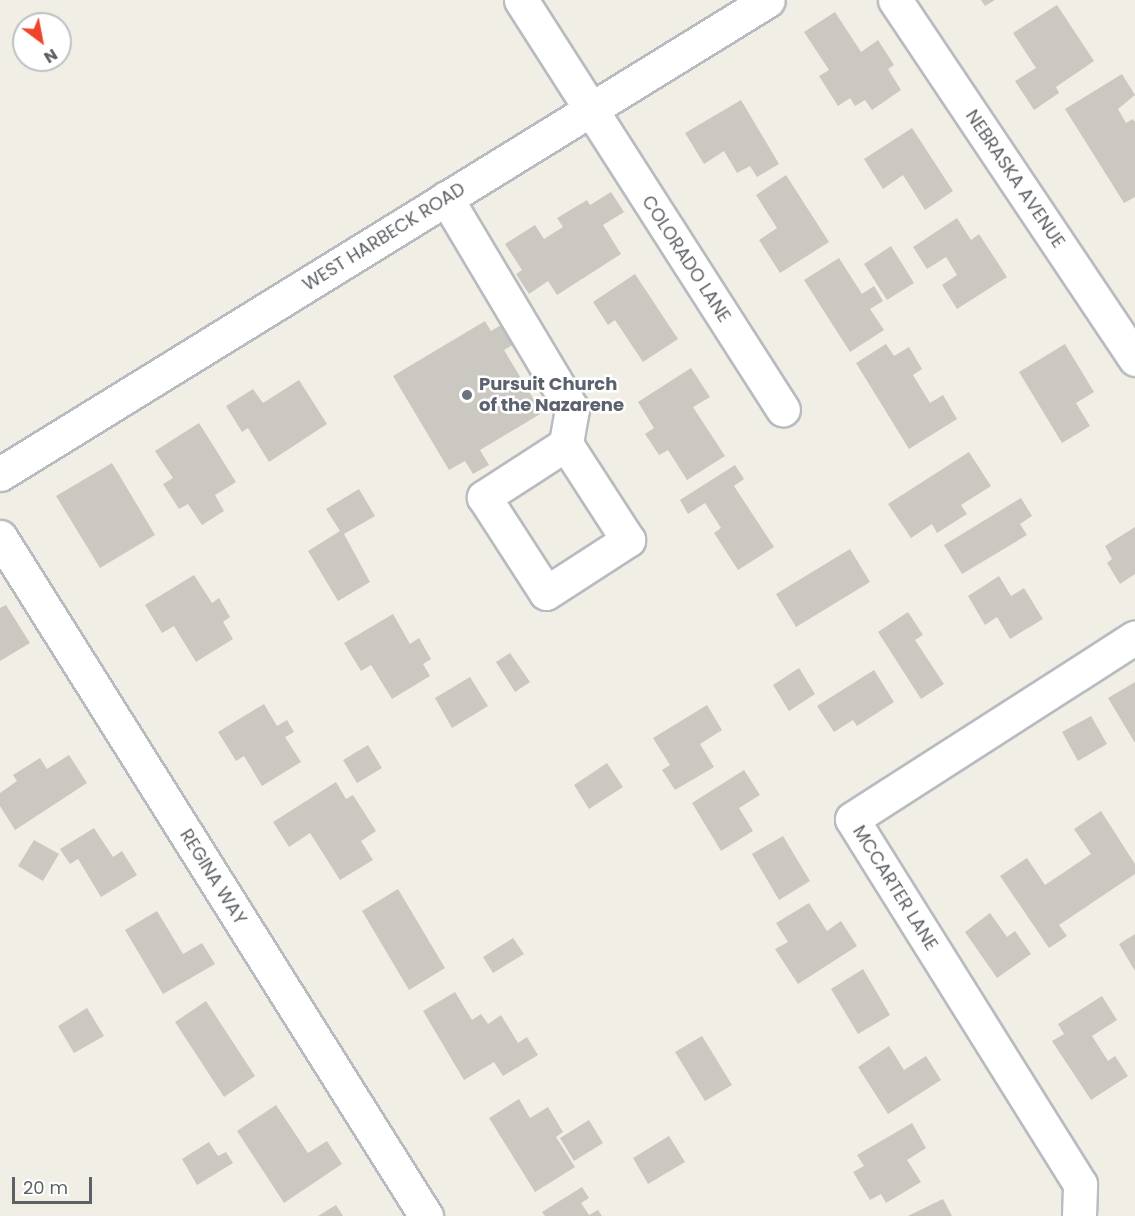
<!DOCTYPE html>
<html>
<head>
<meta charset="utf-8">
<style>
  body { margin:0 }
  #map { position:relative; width:1135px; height:1216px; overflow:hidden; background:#f0eee5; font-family:Poppins,sans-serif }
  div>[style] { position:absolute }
  .building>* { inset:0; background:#cbc8c2 }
  .roads { filter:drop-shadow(2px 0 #b8bbbf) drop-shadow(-2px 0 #b8bbbf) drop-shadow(0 2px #b8bbbf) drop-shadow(0 -2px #b8bbbf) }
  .minor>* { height:33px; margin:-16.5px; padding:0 16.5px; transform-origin:16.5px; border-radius:16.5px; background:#fff }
  .dots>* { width:16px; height:16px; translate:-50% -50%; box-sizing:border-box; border:3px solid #fff; border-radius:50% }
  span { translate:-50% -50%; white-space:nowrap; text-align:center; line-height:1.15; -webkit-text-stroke:5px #fff; paint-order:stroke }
  .street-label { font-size:18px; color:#5d6166 }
  .worship-label { font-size:18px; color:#5b616d; font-weight:700 }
  .left { translate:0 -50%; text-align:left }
  .north { position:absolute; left:12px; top:12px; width:60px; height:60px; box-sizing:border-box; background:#fff; border:2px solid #bec0c2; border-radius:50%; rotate:148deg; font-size:16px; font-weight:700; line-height:24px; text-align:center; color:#5d6166 }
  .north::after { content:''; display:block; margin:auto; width:21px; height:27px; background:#ef442c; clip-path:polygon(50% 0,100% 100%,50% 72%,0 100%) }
  .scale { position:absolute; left:12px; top:1177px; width:80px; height:27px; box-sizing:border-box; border:3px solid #5d6166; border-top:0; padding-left:8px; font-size:18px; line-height:21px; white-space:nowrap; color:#5d6166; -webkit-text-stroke:4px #fff; paint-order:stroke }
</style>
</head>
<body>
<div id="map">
  <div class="building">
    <div style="clip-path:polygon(981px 0,995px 0,985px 6px)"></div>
    <div style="clip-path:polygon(1057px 5px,1094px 61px,1056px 87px,1059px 93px,1034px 110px,1015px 81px,1036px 68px,1013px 33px)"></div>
    <div style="clip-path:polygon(835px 12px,861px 52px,878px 40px,894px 65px,888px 69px,901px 90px,872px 110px,865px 100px,855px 106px,850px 98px,838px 106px,819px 76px,829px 70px,804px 32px)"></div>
    <div style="clip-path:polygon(1122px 74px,1135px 95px,1118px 109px,1126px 123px,1133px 119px,1135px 122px,1135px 197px,1124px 203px,1065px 109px)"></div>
    <div style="clip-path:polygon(741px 100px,779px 164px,757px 177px,750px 166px,737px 173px,724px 151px,704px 164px,685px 133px)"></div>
    <div style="clip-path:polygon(912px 128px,953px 191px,925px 210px,903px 175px,883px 189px,864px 159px)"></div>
    <div style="clip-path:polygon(786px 175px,829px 242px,780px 273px,759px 240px,777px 228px,756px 195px)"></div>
    <div style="clip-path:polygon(611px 192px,624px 212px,603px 225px,621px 254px,557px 295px,548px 281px,529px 294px,516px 274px,522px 270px,505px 244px,535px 225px,544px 239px,563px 227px,557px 218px,587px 200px,590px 205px)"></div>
    <div style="clip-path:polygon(957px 218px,971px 240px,979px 234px,1007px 277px,957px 309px,942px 285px,957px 275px,946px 257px,927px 269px,913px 247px)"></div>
    <div style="clip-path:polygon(891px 246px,914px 283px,887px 300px,864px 264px)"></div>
    <div style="clip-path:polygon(839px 258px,862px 294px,874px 286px,883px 301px,870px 309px,884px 330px,850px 352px,804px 280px)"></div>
    <div style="clip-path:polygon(635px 274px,678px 339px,643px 362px,615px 320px,608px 325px,593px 302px)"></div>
    <div style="clip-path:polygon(485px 321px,491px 331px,506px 322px,518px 342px,504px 350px,542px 413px,480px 450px,489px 465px,473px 474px,465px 461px,449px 470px,393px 376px)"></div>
    <div style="clip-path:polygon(886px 344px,894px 356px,909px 347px,922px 369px,913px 375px,930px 403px,943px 395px,957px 419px,909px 449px,856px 363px)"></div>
    <div style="clip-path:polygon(1065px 344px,1094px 392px,1076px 403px,1090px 426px,1062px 443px,1019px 372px)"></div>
    <div style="clip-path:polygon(691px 368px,710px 397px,693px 407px,725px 456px,687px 480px,668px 450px,659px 455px,645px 434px,654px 428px,638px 402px)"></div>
    <div style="clip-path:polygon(299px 380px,327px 424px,269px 462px,248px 428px,242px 432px,226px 406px,253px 389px,263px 403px)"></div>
    <div style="clip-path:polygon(199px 423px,236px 482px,215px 495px,224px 511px,202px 525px,188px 504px,179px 509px,163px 484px,173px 478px,155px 451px)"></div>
    <div style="clip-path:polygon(969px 452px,991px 486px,961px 505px,967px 514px,937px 533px,932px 524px,911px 538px,888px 504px)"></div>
    <div style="clip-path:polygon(112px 463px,155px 535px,100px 568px,56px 496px)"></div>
    <div style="clip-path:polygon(735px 465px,744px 479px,734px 486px,774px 547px,738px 570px,714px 533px,721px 528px,705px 503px,688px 514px,680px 500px)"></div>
    <div style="clip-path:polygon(359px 489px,375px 516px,344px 534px,370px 582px,338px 601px,308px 551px,340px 531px,326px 509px)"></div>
    <div style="clip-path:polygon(1021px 498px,1032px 516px,1020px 524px,1027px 535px,962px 574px,944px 545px)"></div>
    <div style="clip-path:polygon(1135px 527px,1135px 574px,1120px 584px,1107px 563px,1112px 559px,1105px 546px)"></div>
    <div style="clip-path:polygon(850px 549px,870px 582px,796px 627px,776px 594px)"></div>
    <div style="clip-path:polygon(194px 575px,212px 603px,219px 598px,230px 617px,223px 622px,233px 639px,196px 662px,174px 626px,162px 633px,145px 605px)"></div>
    <div style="clip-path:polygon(999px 576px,1011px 596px,1024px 588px,1043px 619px,1010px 639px,997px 617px,985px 625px,968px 596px)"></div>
    <div style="clip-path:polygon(6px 605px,30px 643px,0 661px,0 608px)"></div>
    <div style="clip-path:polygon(908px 612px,923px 635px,915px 640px,944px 684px,921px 699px,878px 632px)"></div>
    <div style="clip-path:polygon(393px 614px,410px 644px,419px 638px,431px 659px,423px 664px,430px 676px,392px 699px,371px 665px,361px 671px,344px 643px)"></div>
    <div style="clip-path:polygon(510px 653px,530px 682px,515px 692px,496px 662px)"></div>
    <div style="clip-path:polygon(799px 668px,815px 694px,789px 711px,773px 685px)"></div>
    <div style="clip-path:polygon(874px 670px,894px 702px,857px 726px,853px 720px,834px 732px,817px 706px)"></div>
    <div style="clip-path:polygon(470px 677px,488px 706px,452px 728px,435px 698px)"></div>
    <div style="clip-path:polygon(1135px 682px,1135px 743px,1108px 698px)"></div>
    <div style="clip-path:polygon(264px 704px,277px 726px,287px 720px,294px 732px,285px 737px,301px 762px,262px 786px,244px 756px,236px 761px,218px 732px)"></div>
    <div style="clip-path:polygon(707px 705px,722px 730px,700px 744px,714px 767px,675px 790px,662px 770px,670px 765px,653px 738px)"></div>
    <div style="clip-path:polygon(1091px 716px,1107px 744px,1078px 761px,1062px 732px)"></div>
    <div style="clip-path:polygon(368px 745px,382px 768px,357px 783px,343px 760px)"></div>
    <div style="clip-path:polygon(69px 755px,87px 783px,15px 830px,0 806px,0 793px,17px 781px,13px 775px,40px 758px,47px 769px)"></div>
    <div style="clip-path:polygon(607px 763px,623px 787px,589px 809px,574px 785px)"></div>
    <div style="clip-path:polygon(744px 770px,760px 795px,739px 808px,753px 831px,721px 851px,692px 803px)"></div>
    <div style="clip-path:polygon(336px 782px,346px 799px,353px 795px,376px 831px,361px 841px,373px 860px,340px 880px,310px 833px,289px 847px,273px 822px)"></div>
    <div style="clip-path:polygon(1101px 811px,1135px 864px,1135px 874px,1059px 925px,1067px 936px,1049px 948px,1000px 876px,1027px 858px,1045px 885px,1091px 854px,1074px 829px)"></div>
    <div style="clip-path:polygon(94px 828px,113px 857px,122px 851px,137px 875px,101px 897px,78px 859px,70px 864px,60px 849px)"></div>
    <div style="clip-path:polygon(783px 836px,810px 881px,779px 900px,752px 854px)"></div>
    <div style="clip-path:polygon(34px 840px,59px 854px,43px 881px,18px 866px)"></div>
    <div style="clip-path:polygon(398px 889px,445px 968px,409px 990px,362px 911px)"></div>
    <div style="clip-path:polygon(809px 903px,827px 931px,841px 921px,857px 946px,798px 984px,775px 949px,788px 942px,776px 923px)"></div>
    <div style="clip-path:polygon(157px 911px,183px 954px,202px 943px,215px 964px,163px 994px,125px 930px)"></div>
    <div style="clip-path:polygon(990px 913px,1007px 937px,1015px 931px,1031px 954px,997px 978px,965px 932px)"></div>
    <div style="clip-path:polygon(1135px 934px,1135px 971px,1119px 944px)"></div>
    <div style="clip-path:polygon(513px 938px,524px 954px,493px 973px,483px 957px)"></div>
    <div style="clip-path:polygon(863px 969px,890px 1015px,858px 1034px,831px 989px)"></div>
    <div style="clip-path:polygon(455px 992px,472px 1020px,481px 1014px,488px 1024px,501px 1015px,518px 1043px,527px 1037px,538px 1055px,503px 1076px,494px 1062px,464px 1080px,423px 1011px)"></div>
    <div style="clip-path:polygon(1102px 996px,1117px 1020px,1092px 1036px,1108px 1061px,1115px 1056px,1128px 1076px,1091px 1100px,1052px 1041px,1064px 1034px,1058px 1024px)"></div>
    <div style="clip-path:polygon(206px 1001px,255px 1076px,224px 1097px,175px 1022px)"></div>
    <div style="clip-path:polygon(87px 1008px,104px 1036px,74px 1053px,58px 1026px)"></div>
    <div style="clip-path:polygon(702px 1036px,732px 1085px,705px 1101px,675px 1052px)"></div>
    <div style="clip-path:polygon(889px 1046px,904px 1070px,926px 1056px,941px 1080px,888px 1114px,858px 1067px)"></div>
    <div style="clip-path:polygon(519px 1099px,530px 1118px,548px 1107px,563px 1132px,556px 1137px,575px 1167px,535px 1192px,489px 1118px)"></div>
    <div style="clip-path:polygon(276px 1105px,308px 1153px,327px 1141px,342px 1164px,284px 1203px,237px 1131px)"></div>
    <div style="clip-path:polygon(589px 1120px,603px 1143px,574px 1161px,560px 1138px)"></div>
    <div style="clip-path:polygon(912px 1123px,926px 1148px,907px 1160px,921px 1182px,886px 1203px,881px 1194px,870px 1200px,853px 1172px,864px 1166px,857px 1155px)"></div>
    <div style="clip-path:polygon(669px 1136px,685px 1162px,648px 1184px,633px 1158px)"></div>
    <div style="clip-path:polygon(209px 1142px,218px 1156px,226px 1152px,233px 1163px,197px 1185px,182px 1159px)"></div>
    <div style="clip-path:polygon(582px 1187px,589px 1198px,581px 1203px,589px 1215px,598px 1210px,602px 1216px,545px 1216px,542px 1212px)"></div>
    <div style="clip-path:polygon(943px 1199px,952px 1216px,908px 1216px)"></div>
    <div style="clip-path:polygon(336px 1205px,343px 1216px,318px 1216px)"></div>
  </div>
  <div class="roads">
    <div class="minor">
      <div style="left:521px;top:0;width:486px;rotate:57.4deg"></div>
      <div style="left:895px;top:0;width:432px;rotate:56.2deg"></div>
      <div style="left:446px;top:198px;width:246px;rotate:59.2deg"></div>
      <div style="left:572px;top:409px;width:36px;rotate:100deg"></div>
      <div style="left:566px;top:444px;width:98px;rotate:147.1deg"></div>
      <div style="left:484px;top:497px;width:114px;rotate:57.1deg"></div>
      <div style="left:546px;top:593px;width:98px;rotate:-32.9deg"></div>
      <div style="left:628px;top:540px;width:114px;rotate:-122.9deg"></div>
      <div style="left:0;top:474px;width:902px;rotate:-31.68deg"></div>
      <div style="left:0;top:537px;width:802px;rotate:57.9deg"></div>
      <div style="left:1079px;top:1216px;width:32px;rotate:-88deg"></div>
      <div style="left:1080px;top:1184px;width:430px;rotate:-122deg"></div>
      <div style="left:852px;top:819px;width:336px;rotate:-32.7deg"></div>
    </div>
  </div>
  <div class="dots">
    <div style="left:467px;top:395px;background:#6b7280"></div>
  </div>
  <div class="street-label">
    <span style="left:1015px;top:179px;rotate:56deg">NEBRASKA AVENUE</span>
    <span style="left:384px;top:237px;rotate:-32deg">WEST HARBECK ROAD</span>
    <span style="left:686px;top:259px;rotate:57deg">COLORADO LANE</span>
    <span style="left:213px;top:877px;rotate:58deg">REGINA WAY</span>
    <span style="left:895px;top:888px;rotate:58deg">MCCARTER LANE</span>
  </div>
  <div class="worship-label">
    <span class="left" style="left:479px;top:395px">Pursuit Church<br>of the Nazarene</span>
  </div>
  <div class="north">N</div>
  <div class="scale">20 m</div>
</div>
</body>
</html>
